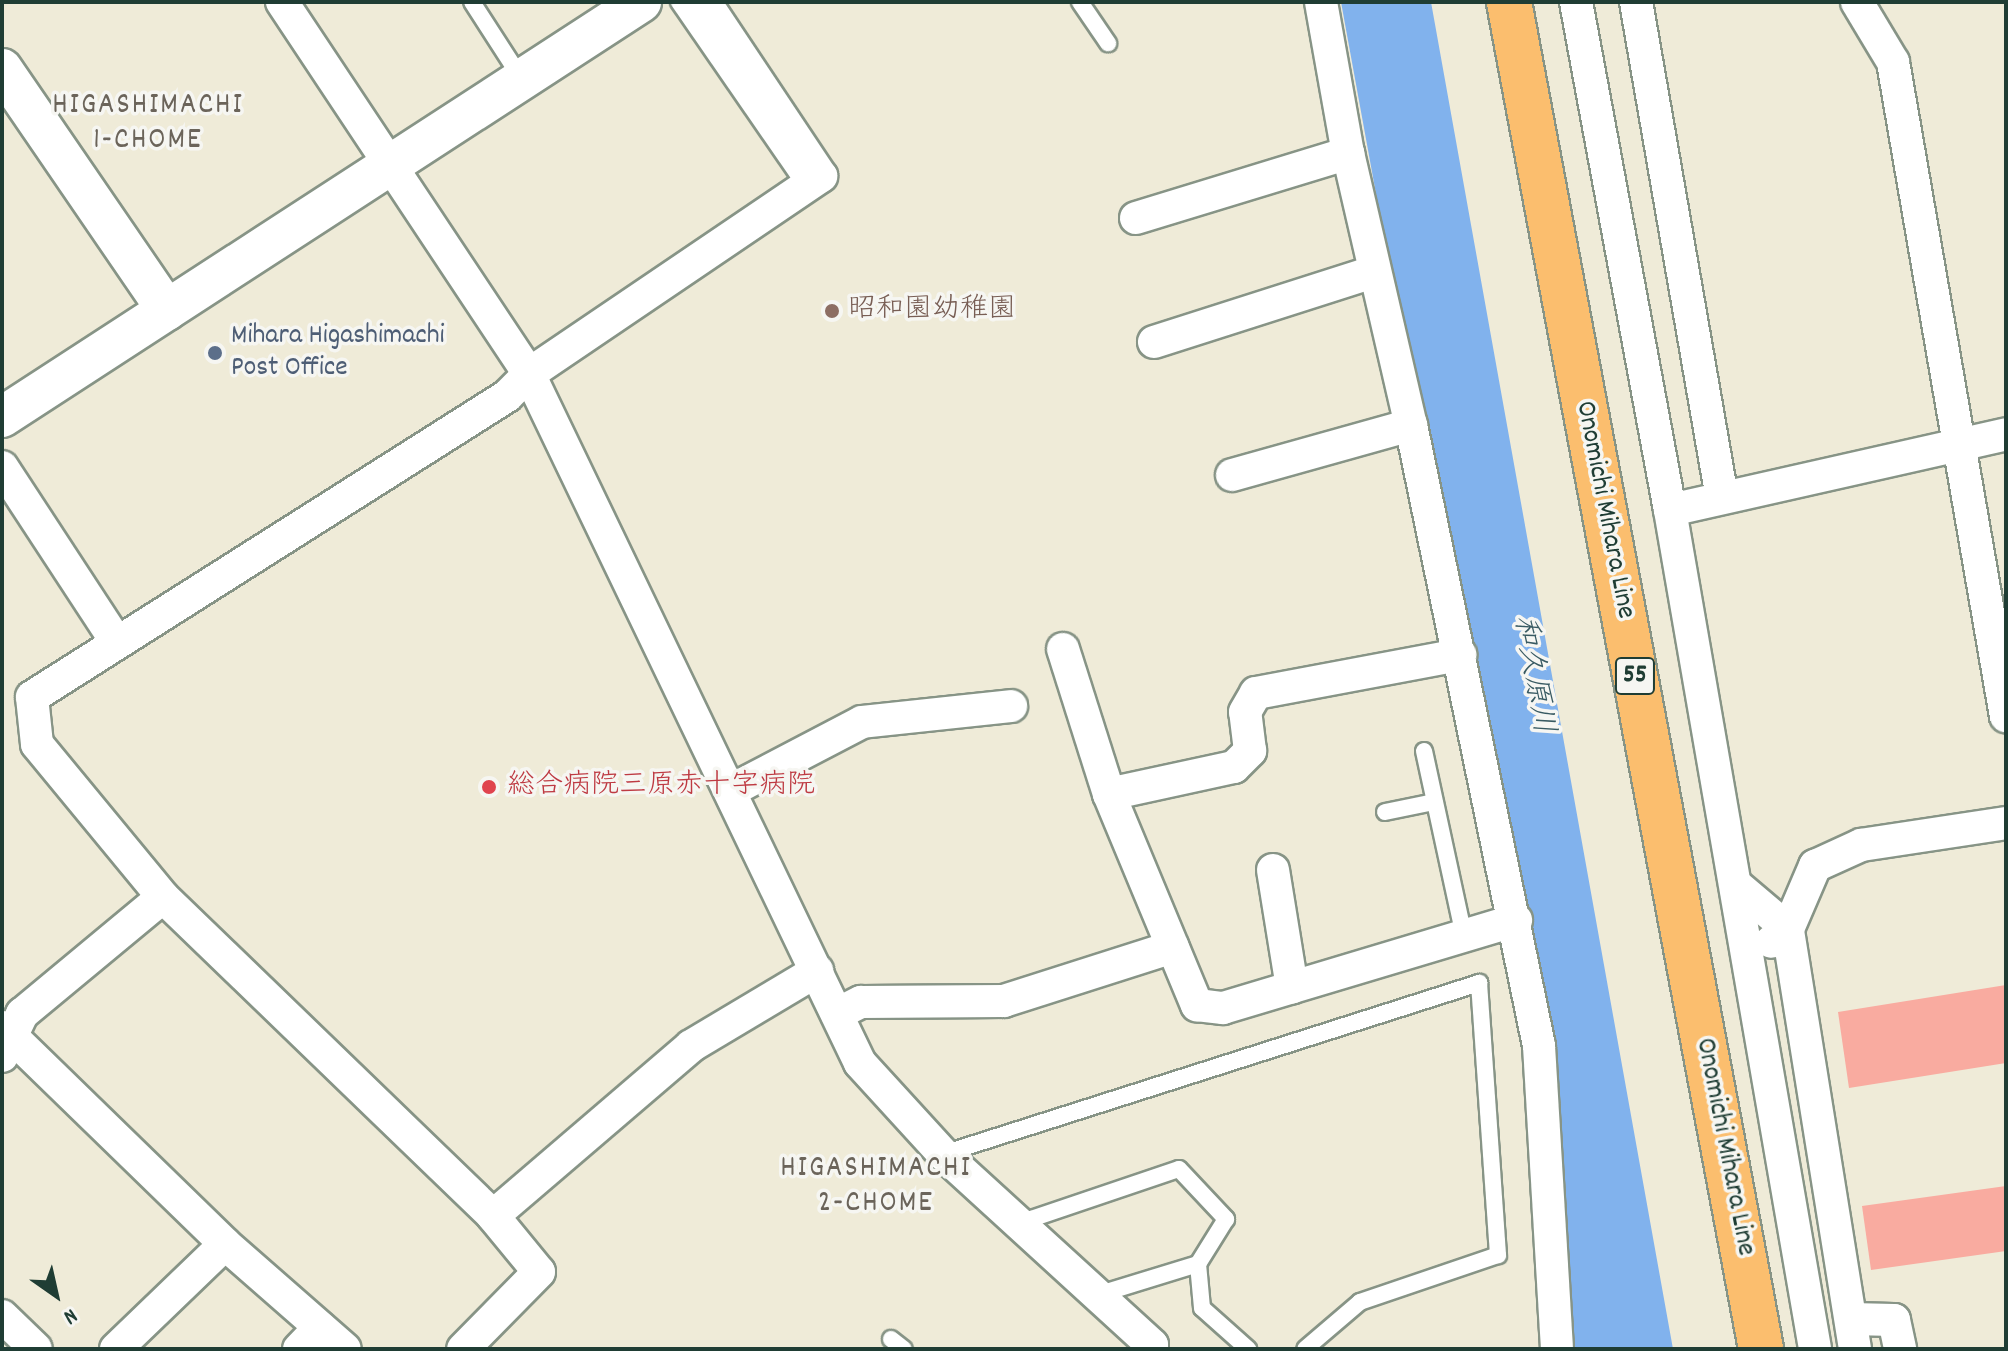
<!DOCTYPE html>
<html>
<head>
<meta charset="utf-8">
<style>
  body { margin:0 }
  #map { position:relative; width:2008px; height:1351px; overflow:hidden; background:#efebd8; font-family:Dekko,"Klee One",sans-serif }
  div>[style] { position:absolute }
  .water>* { inset:0; background:#81b2ed }
  .building>* { inset:0; background:#f9aba0 }
  .roads { filter:drop-shadow(2px 0 #879486) drop-shadow(-2px 0 #879486) drop-shadow(0 2px #879486) drop-shadow(0 -2px #879486) }
  .service>* { height:16px; margin:-8px; padding:0 8px; transform-origin:8px; border-radius:8px; background:#fff }
  .minor>* { height:32px; margin:-16px; padding:0 16px; transform-origin:16px; border-radius:16px; background:#fff }
  .tertiary>* { height:40px; margin:-20px; padding:0 20px; transform-origin:20px; border-radius:20px; background:#fff }
  .primary>* { height:44px; margin:-22px; padding:0 22px; transform-origin:22px; border-radius:22px; background:#fbbe6e }
  .dots>* { width:22px; height:22px; translate:-50% -50%; box-sizing:border-box; border:4px solid #f6f6f2; border-radius:50% }
  span { translate:-50% -50%; white-space:nowrap; text-align:center; line-height:1.15; -webkit-text-stroke:7px #f6f6f2; paint-order:stroke }
  .shield-label span { padding:2px 6px; background:#f6f6f2; border:2px solid; border-radius:6px; -webkit-text-stroke-width:0 }
  .shield-label { font-size:26px; color:#1f3d34; font-weight:700 }
  .education-label { font-size:28px; color:#785e54 }
  .left { translate:0 -50%; text-align:left }
  .service-label { font-size:28px; color:#4e5e75 }
  .street-label { font-size:28px; color:#1f3d34 }
  .health-label { font-size:28px; color:#be3a42 }
  .neighbourhood-label { font-size:30px; color:#6b645a; letter-spacing:2px }
  .water-label { font-size:30px; color:#385a62; font-style:italic }
  .frame { position:absolute; inset:0; border:4px solid #1f3d34; pointer-events:none }
  .north { position:absolute; left:16px; top:1255px; width:80px; height:80px; -webkit-text-stroke:6px #f6f6f2; paint-order:stroke; rotate:146deg; font-size:22px; font-weight:700; line-height:32px; text-align:center; color:#1f3d34 }
  .north::after { content:''; display:block; margin:auto; width:28px; height:36px; background:#1f3d34; clip-path:polygon(50% 0,100% 100%,50% 72%,0 100%) }
</style>
</head>
<body>
<div id="map">
  <div class="water">
    <div style="clip-path:polygon(1341px 2px,1431px 2px,1673px 1349px,1569px 1349px,1566px 1235px)"></div>
  </div>
  <div class="building">
    <div style="clip-path:polygon(2006px 985px,2006px 1063px,1849px 1088px,1838px 1012px)"></div>
    <div style="clip-path:polygon(2006px 1186px,2006px 1251px,1871px 1270px,1862px 1206px)"></div>
  </div>
  <div class="roads">
    <div class="service">
      <div style="left:472px;top:2px;width:90px;rotate:57.2deg"></div>
      <div style="left:679px;top:2px;width:224px;rotate:55.4deg"></div>
      <div style="left:1080px;top:2px;width:50px;rotate:55.7deg"></div>
      <div style="left:1424px;top:751px;width:189px;rotate:77.8deg"></div>
      <div style="left:1385px;top:812px;width:50px;rotate:-11.5deg"></div>
      <div style="left:943px;top:1154px;width:563px;rotate:-17.69deg"></div>
      <div style="left:1479px;top:983px;width:273px;rotate:86deg"></div>
      <div style="left:1498px;top:1255px;width:146px;rotate:161.2deg"></div>
      <div style="left:1360px;top:1302px;width:72px;rotate:139.5deg"></div>
      <div style="left:1025px;top:1228px;width:11px;rotate:-56deg"></div>
      <div style="left:1031px;top:1219px;width:156px;rotate:-18.7deg"></div>
      <div style="left:1179px;top:1169px;width:69px;rotate:46.8deg"></div>
      <div style="left:1226px;top:1219px;width:53px;rotate:121.9deg"></div>
      <div style="left:1198px;top:1264px;width:44px;rotate:84.8deg"></div>
      <div style="left:1202px;top:1308px;width:62px;rotate:41.7deg"></div>
      <div style="left:1097px;top:1295px;width:106px;rotate:-17.1deg"></div>
      <div style="left:891px;top:1339px;width:16px;rotate:38deg"></div>
    </div>
    <div class="minor">
      <div style="left:282px;top:2px;width:447px;rotate:56.4deg"></div>
      <div style="left:529px;top:374px;width:764px;rotate:64.34deg"></div>
      <div style="left:860px;top:1063px;width:123px;rotate:47.6deg"></div>
      <div style="left:943px;top:1154px;width:283px;rotate:42.4deg"></div>
      <div style="left:1152px;top:1345px;width:5px;rotate:127deg"></div>
      <div style="left:1321px;top:2px;width:153px;rotate:79.9deg"></div>
      <div style="left:1348px;top:153px;width:279px;rotate:77deg"></div>
      <div style="left:1411px;top:425px;width:634px;rotate:78.35deg"></div>
      <div style="left:1539px;top:1046px;width:304px;rotate:86.6deg"></div>
      <div style="left:1576px;top:2px;width:517px;rotate:79.52deg"></div>
      <div style="left:1670px;top:510px;width:851px;rotate:80.19deg"></div>
      <div style="left:1636px;top:2px;width:503px;rotate:80.16deg"></div>
      <div style="left:1857px;top:2px;width:70px;rotate:59deg"></div>
      <div style="left:1893px;top:62px;width:664px;rotate:80.2deg"></div>
      <div style="left:1136px;top:218px;width:222px;rotate:-17deg"></div>
      <div style="left:1154px;top:342px;width:230px;rotate:-17.7deg"></div>
      <div style="left:2px;top:467px;width:210px;rotate:56.8deg"></div>
      <div style="left:1232px;top:475px;width:186px;rotate:-15.6deg"></div>
      <div style="left:1670px;top:510px;width:344px;rotate:-12.7deg"></div>
      <div style="left:1063px;top:649px;width:152px;rotate:72.4deg"></div>
      <div style="left:1109px;top:794px;width:229px;rotate:67.4deg"></div>
      <div style="left:1197px;top:1005px;width:26px;rotate:7deg"></div>
      <div style="left:1223px;top:1008px;width:306px;rotate:-16.7deg"></div>
      <div style="left:730px;top:791px;width:149px;rotate:-27.6deg"></div>
      <div style="left:862px;top:722px;width:150px;rotate:-6.1deg"></div>
      <div style="left:1109px;top:794px;width:128px;rotate:-12.2deg"></div>
      <div style="left:1234px;top:767px;width:23px;rotate:-45deg"></div>
      <div style="left:1250px;top:751px;width:39px;rotate:-97deg"></div>
      <div style="left:1245px;top:712px;width:22px;rotate:-60deg"></div>
      <div style="left:1256px;top:693px;width:208px;rotate:-10.6deg"></div>
      <div style="left:1273px;top:870px;width:119px;rotate:80.8deg"></div>
      <div style="left:1736px;top:885px;width:68px;rotate:40.2deg"></div>
      <div style="left:1788px;top:929px;width:21px;rotate:143deg"></div>
      <div style="left:163px;top:897px;width:459px;rotate:44deg"></div>
      <div style="left:493px;top:1216px;width:72px;rotate:50.6deg"></div>
      <div style="left:539px;top:1272px;width:108px;rotate:134.6deg"></div>
      <div style="left:837px;top:1014px;width:27px;rotate:-27deg"></div>
      <div style="left:861px;top:1002px;width:143px;rotate:-0.4deg"></div>
      <div style="left:1004px;top:1001px;width:177px;rotate:-17.7deg"></div>
      <div style="left:2px;top:1027px;width:311px;rotate:44.2deg"></div>
      <div style="left:225px;top:1244px;width:159px;rotate:41.2deg"></div>
      <div style="left:2px;top:1056px;width:47px;rotate:-64.5deg"></div>
      <div style="left:22px;top:1014px;width:183px;rotate:-39.7deg"></div>
      <div style="left:163px;top:897px;width:198px;rotate:-129.5deg"></div>
      <div style="left:37px;top:744px;width:47px;rotate:-96.1deg"></div>
      <div style="left:32px;top:697px;width:562px;rotate:-32.36deg"></div>
      <div style="left:507px;top:396px;width:31px;rotate:-45deg"></div>
      <div style="left:529px;top:374px;width:353px;rotate:-34.1deg"></div>
      <div style="left:821px;top:176px;width:209px;rotate:-123.7deg"></div>
      <div style="left:493px;top:1216px;width:261px;rotate:-40.6deg"></div>
      <div style="left:691px;top:1046px;width:147px;rotate:-30.8deg"></div>
      <div style="left:2px;top:1316px;width:47px;rotate:44.1deg"></div>
      <div style="left:1851px;top:1319px;width:43px;rotate:1.3deg"></div>
      <div style="left:1894px;top:1320px;width:30px;rotate:78deg"></div>
      <div style="left:116px;top:1349px;width:151px;rotate:-43.9deg"></div>
      <div style="left:299px;top:1349px;width:30px;rotate:-46deg"></div>
      <div style="left:1855px;top:1349px;width:425px;rotate:-99.1deg"></div>
      <div style="left:1788px;top:929px;width:69px;rotate:-66.8deg"></div>
      <div style="left:1815px;top:866px;width:51px;rotate:-24.5deg"></div>
      <div style="left:1861px;top:845px;width:147px;rotate:-8.6deg"></div>
    </div>
    <div class="tertiary">
      <div style="left:2px;top:69px;width:292px;rotate:55.6deg"></div>
      <div style="left:2px;top:417px;width:762px;rotate:-33deg"></div>
    </div>
    <div class="primary">
      <div style="left:1509px;top:2px;width:1370px;rotate:79.4deg"></div>
    </div>
  </div>
  <div class="dots">
    <div style="left:832px;top:311px;background:#8d6e63"></div>
    <div style="left:215px;top:353px;background:#5c6f8a"></div>
    <div style="left:489px;top:787px;background:#e0444e"></div>
  </div>
  <div class="shield-label">
    <span style="left:1635px;top:676px">55</span>
  </div>
  <div class="education-label">
    <span class="left" style="left:848px;top:311px">昭和園幼稚園</span>
  </div>
  <div class="service-label">
    <span class="left" style="left:231px;top:353px">Mihara Higashimachi<br>Post Office</span>
  </div>
  <div class="street-label">
    <span style="left:1604px;top:510px;rotate:79deg">Onomichi Mihara Line</span>
    <span style="left:1724px;top:1147px;rotate:79deg">Onomichi Mihara Line</span>
  </div>
  <div class="health-label">
    <span class="left" style="left:507px;top:787px">総合病院三原赤十字病院</span>
  </div>
  <div class="neighbourhood-label">
    <span style="left:148px;top:124px">HIGASHIMACHI<br>1-CHOME</span>
    <span style="left:876px;top:1187px">HIGASHIMACHI<br>2-CHOME</span>
  </div>
  <div class="water-label">
    <span style="left:1531px;top:675px;rotate:80deg">和久原川</span>
  </div>
  <div class="frame"></div>
  <div class="north">N</div>
</div>
</body>
</html>
